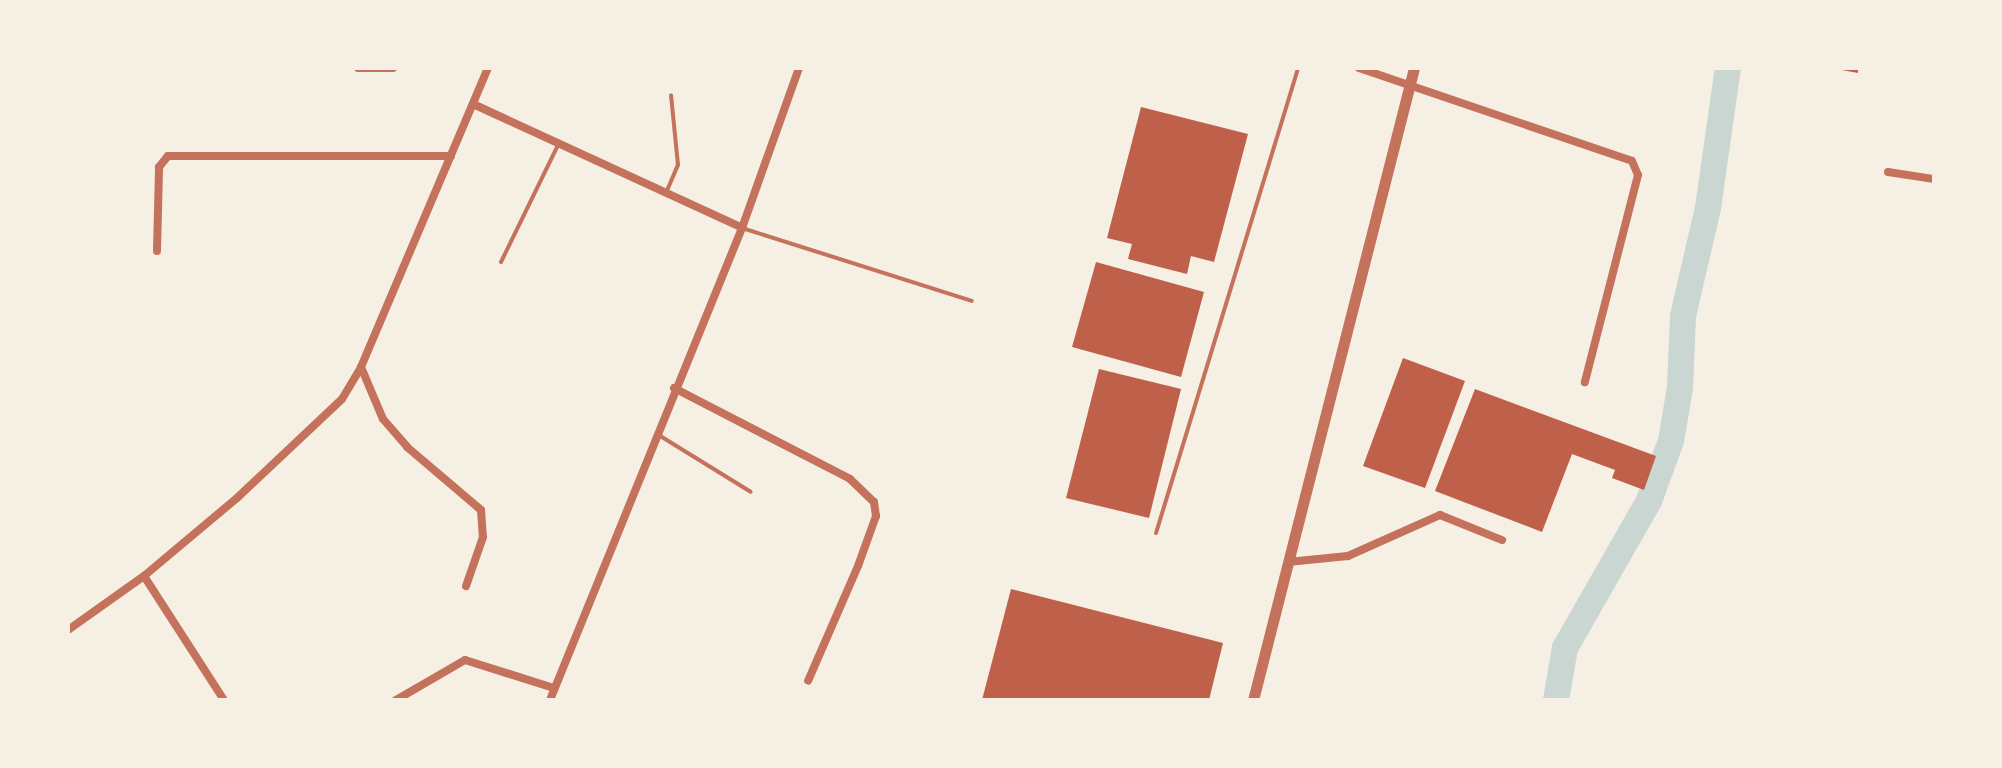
<!DOCTYPE html>
<html>
<head>
<meta charset="utf-8">
<style>
  body { margin:0 }
  #map { position:relative; width:2002px; height:768px; overflow:hidden; background:#f6efe4; font-family:"Titillium Web",sans-serif }
  div>[style] { position:absolute }
  .river>* { height:26px; margin:-13px; padding:0 13px; transform-origin:13px; border-radius:13px; background:#c9d6d2 }
  .building>* { inset:0; background:#bf614a }
  .service>* { height:4px; margin:-2px; padding:0 2px; transform-origin:2px; border-radius:2px; background:#c5725c }
  .minor>* { height:8px; margin:-4px; padding:0 4px; transform-origin:4px; border-radius:4px; background:#c5725c }
  .tertiary>* { height:11px; margin:-5.5px; padding:0 5.5px; transform-origin:5.5px; border-radius:5.5px; background:#c5725c }
  span { translate:-50% -50%; white-space:nowrap; text-align:center; line-height:1.15; -webkit-text-stroke:7px #f6efe4; paint-order:stroke }
  .frame { position:absolute; inset:0; border:70px solid #f6efe4; pointer-events:none }
</style>
</head>
<body>
<div id="map">
  <div class="river">
    <div style="left:1556px;top:700px;width:53px;rotate:-80.2deg"></div>
    <div style="left:1565px;top:648px;width:169px;rotate:-60.3deg"></div>
    <div style="left:1649px;top:501px;width:64px;rotate:-69.9deg"></div>
    <div style="left:1671px;top:441px;width:54px;rotate:-80.4deg"></div>
    <div style="left:1680px;top:388px;width:72px;rotate:-87.6deg"></div>
    <div style="left:1683px;top:316px;width:111px;rotate:-77deg"></div>
    <div style="left:1708px;top:208px;width:141px;rotate:-81.9deg"></div>
  </div>
  <div class="building">
    <div style="clip-path:polygon(1831px 68px,1858px 68px,1858px 73px)"></div>
    <div style="clip-path:polygon(1141px 107px,1248px 134px,1214px 262px,1191px 256px,1187px 274px,1128px 259px,1132px 244px,1107px 238px)"></div>
    <div style="clip-path:polygon(1096px 262px,1204px 292px,1181px 377px,1072px 347px)"></div>
    <div style="clip-path:polygon(1403px 358px,1465px 381px,1425px 488px,1363px 466px)"></div>
    <div style="clip-path:polygon(1099px 369px,1181px 389px,1149px 518px,1066px 498px)"></div>
    <div style="clip-path:polygon(1475px 389px,1656px 456px,1644px 490px,1612px 478px,1615px 470px,1572px 454px,1542px 532px,1435px 491px)"></div>
    <div style="clip-path:polygon(1011px 589px,1223px 643px,1209px 700px,982px 700px)"></div>
  </div>
  <div class="service">
    <div style="left:666px;top:193px;width:30px;rotate:-67deg"></div>
    <div style="left:678px;top:165px;width:70px;rotate:-95.7deg"></div>
    <div style="left:742px;top:228px;width:241px;rotate:17.6deg"></div>
    <div style="left:501px;top:262px;width:130px;rotate:-64deg"></div>
    <div style="left:657px;top:434px;width:110px;rotate:31.7deg"></div>
    <div style="left:1156px;top:533px;width:486px;rotate:-73deg"></div>
  </div>
  <div class="minor">
    <div style="left:358px;top:68px;width:35px"></div>
    <div style="left:1359px;top:68px;width:288px;rotate:18.8deg"></div>
    <div style="left:1632px;top:161px;width:15px;rotate:67deg"></div>
    <div style="left:1638px;top:175px;width:214px;rotate:104.4deg"></div>
    <div style="left:473px;top:104px;width:296px;rotate:24.7deg"></div>
    <div style="left:1888px;top:172px;width:47px;rotate:8.7deg"></div>
    <div style="left:157px;top:251px;width:84px;rotate:-88.6deg"></div>
    <div style="left:159px;top:167px;width:14px;rotate:-51deg"></div>
    <div style="left:168px;top:156px;width:283px"></div>
    <div style="left:361px;top:367px;width:56px;rotate:67.1deg"></div>
    <div style="left:383px;top:419px;width:37px;rotate:49deg"></div>
    <div style="left:407px;top:447px;width:97px;rotate:40.4deg"></div>
    <div style="left:481px;top:510px;width:27px;rotate:86deg"></div>
    <div style="left:483px;top:537px;width:52px;rotate:109.1deg"></div>
    <div style="left:674px;top:388px;width:198px;rotate:27.3deg"></div>
    <div style="left:850px;top:479px;width:33px;rotate:44deg"></div>
    <div style="left:874px;top:502px;width:14px;rotate:82deg"></div>
    <div style="left:876px;top:516px;width:53px;rotate:109.8deg"></div>
    <div style="left:858px;top:566px;width:125px;rotate:113.5deg"></div>
    <div style="left:1288px;top:562px;width:60px;rotate:-5.7deg"></div>
    <div style="left:1348px;top:556px;width:101px;rotate:-24deg"></div>
    <div style="left:1440px;top:515px;width:67px;rotate:22deg"></div>
    <div style="left:144px;top:576px;width:148px;rotate:57.2deg"></div>
    <div style="left:68px;top:630px;width:93px;rotate:-35.4deg"></div>
    <div style="left:144px;top:576px;width:121px;rotate:-40deg"></div>
    <div style="left:237px;top:498px;width:144px;rotate:-43.3deg"></div>
    <div style="left:342px;top:399px;width:37px;rotate:-59deg"></div>
    <div style="left:361px;top:367px;width:325px;rotate:-67deg"></div>
    <div style="left:396px;top:700px;width:80px;rotate:-30.1deg"></div>
    <div style="left:465px;top:660px;width:93px;rotate:17.5deg"></div>
    <div style="left:550px;top:700px;width:510px;rotate:-67.86deg"></div>
    <div style="left:742px;top:228px;width:170px;rotate:-70.4deg"></div>
  </div>
  <div class="tertiary">
    <div style="left:1253px;top:700px;width:652px;rotate:-75.71deg"></div>
  </div>
  <div class="frame"></div>
</div>
</body>
</html>
